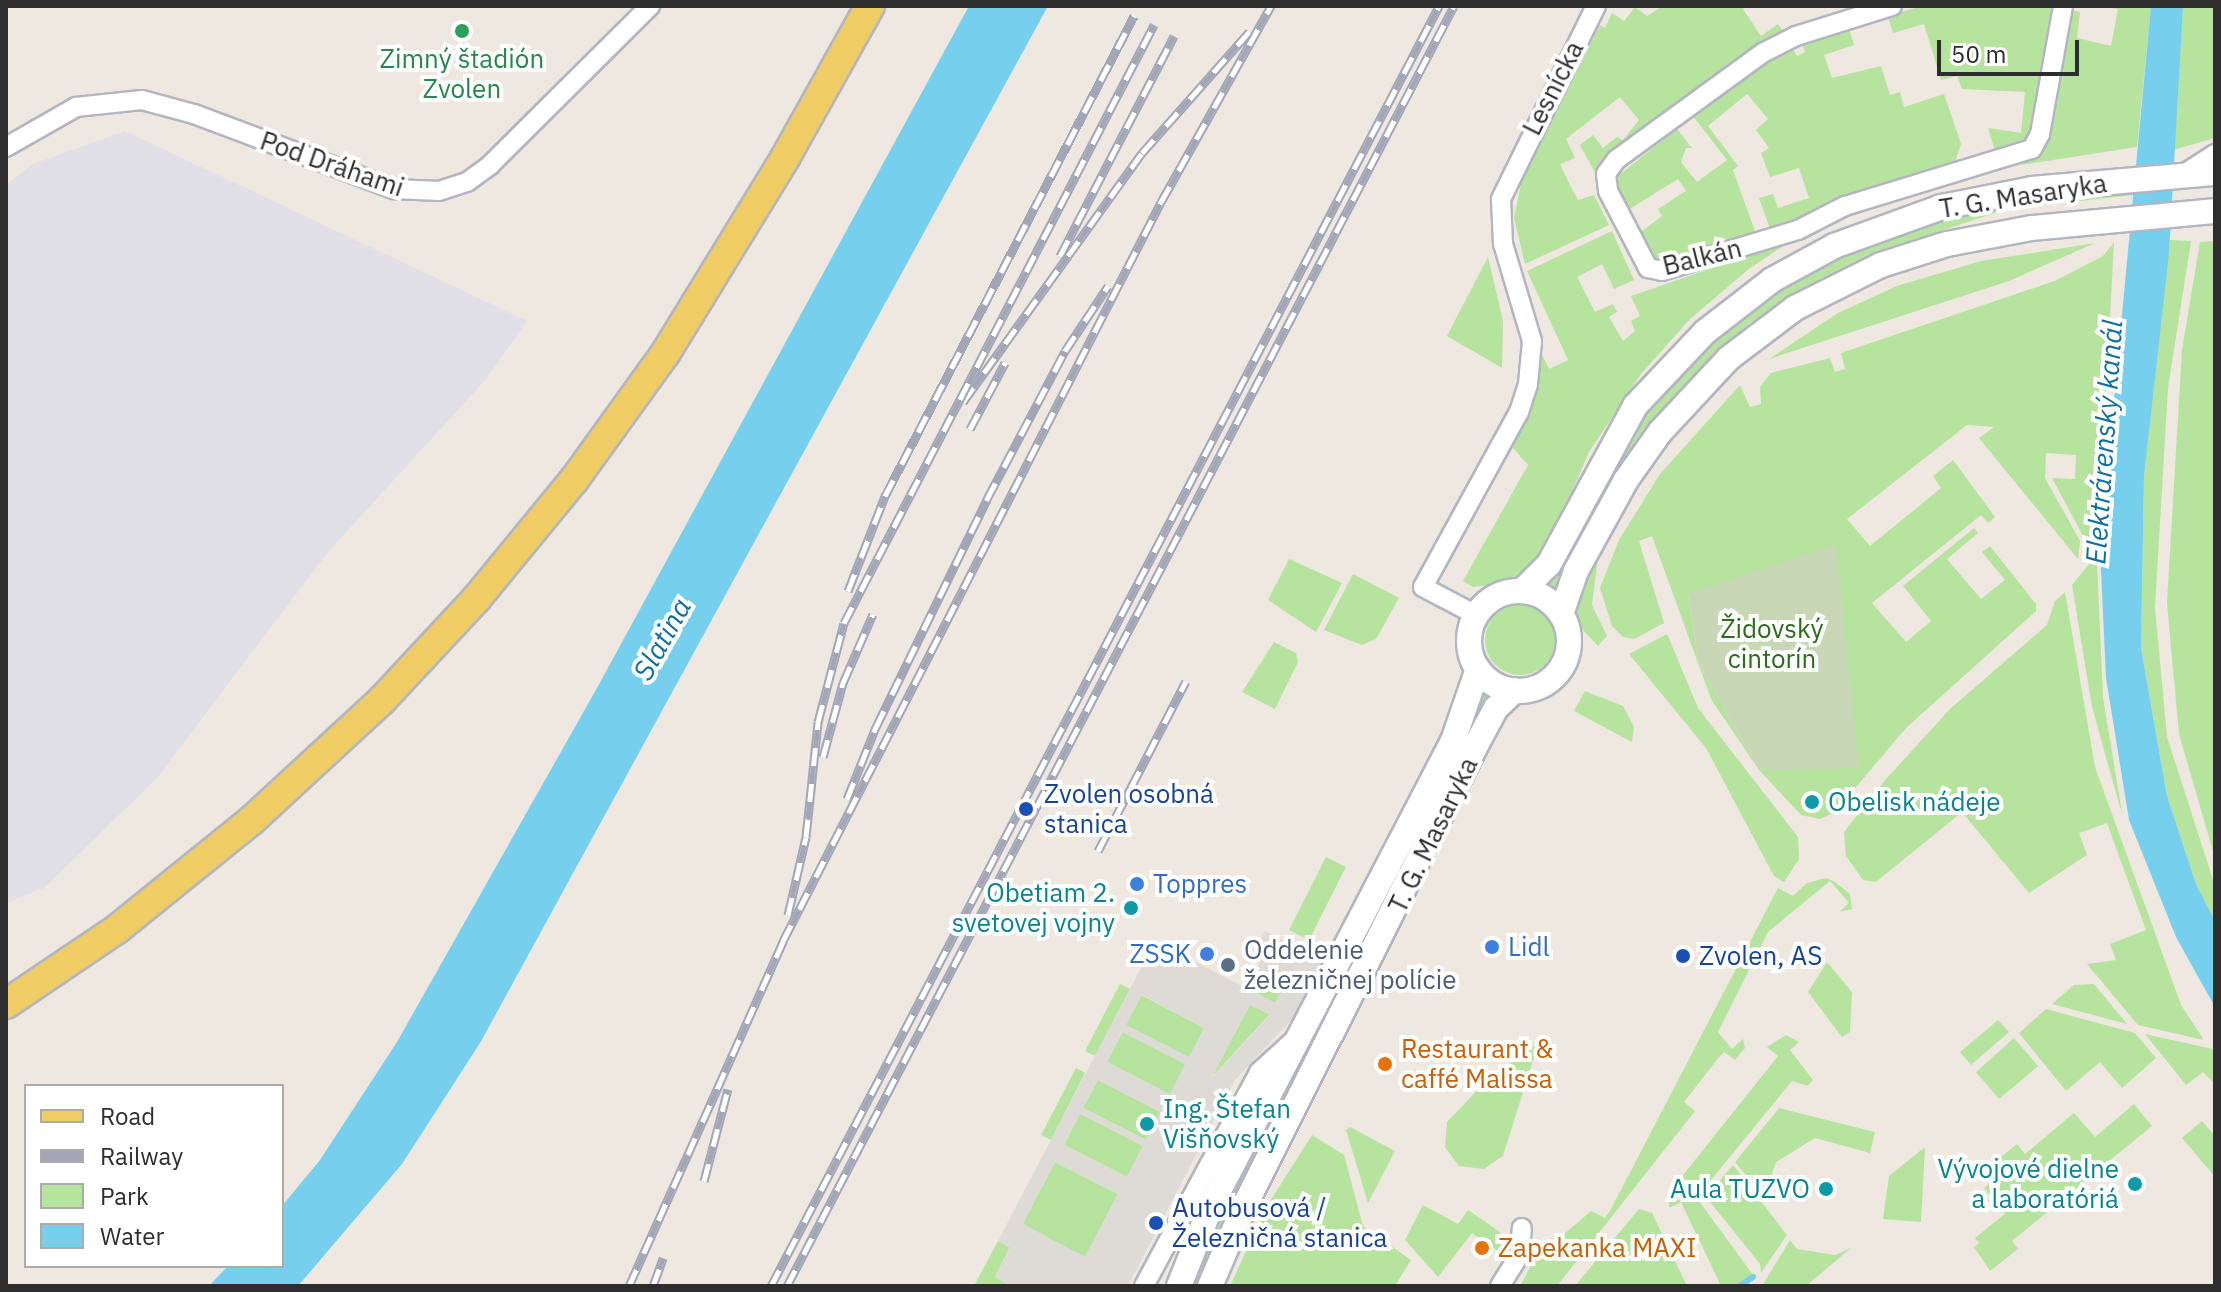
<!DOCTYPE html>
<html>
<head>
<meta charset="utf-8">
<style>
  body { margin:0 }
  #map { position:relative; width:2221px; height:1292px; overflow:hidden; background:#eee8e0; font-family:"IBM Plex Sans",sans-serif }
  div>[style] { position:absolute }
  .industrial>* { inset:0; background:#e2e0e7 }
  .green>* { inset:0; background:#b6e39e }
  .round { border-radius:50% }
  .cemetery>* { inset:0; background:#c8d8b7 }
  .plaza>* { inset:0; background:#dedbd7 }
  .water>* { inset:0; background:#76cfed }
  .stream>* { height:6px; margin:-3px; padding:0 3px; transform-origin:3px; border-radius:3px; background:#76cfed }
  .roads { filter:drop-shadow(2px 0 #b3b6c0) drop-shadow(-2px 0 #b3b6c0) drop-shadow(0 2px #b3b6c0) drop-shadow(0 -2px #b3b6c0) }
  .street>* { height:18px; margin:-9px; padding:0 9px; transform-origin:9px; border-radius:9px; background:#fff }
  .secondary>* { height:24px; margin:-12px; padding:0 12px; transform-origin:12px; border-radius:12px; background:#fff }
  .secondary>.ring { margin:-12px; padding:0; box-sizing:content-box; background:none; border:24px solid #fff; border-radius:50% }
  .primary>* { height:28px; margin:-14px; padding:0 14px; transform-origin:14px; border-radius:14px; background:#efcd64 }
  .rail>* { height:9px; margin-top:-4.5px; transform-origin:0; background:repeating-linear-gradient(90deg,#fff 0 18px,#a2a6b7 0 36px); box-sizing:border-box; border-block:2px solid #a2a6b7 }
  .dots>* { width:22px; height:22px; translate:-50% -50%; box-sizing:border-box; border:4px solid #fff; border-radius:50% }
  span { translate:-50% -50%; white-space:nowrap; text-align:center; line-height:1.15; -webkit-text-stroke:8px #fff; paint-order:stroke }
  .leisure-label { font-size:26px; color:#27864d }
  .street-label { font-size:26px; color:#2d2d2d }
  .park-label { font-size:26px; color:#2d6b1c }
  .transit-label { font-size:26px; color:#164399 }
  .left { translate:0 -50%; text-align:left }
  .culture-label { font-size:26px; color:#0d838f }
  .right { translate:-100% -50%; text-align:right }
  .shop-label { font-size:26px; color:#366cbe }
  .service-label { font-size:26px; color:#4e5e75 }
  .food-label { font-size:26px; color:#c56008 }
  .water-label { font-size:28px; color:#106f9e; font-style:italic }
  .frame { position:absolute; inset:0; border:8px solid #2d2d2d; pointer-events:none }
  .legend { position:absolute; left:24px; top:1084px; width:260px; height:184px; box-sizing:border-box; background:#fff; border:2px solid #ababab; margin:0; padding:10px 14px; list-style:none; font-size:24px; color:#2d2d2d }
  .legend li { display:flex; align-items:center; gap:16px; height:40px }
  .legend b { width:40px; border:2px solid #ababab }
  .scale { position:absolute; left:1937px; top:40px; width:142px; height:36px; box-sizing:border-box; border:4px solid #2d2d2d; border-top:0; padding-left:10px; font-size:24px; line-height:28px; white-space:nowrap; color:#2d2d2d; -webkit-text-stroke:6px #fff; paint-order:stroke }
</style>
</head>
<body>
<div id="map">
  <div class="industrial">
    <div style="clip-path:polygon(125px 131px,527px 321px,487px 378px,328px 552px,157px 778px,44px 888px,6px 903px,6px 185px,33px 164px)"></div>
  </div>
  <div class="green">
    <div style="clip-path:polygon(1663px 6px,1747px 6px,1743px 9px,1761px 36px,1778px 24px,1784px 33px,1732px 62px,1594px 171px,1580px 145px,1593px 135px,1603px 148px,1617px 137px,1623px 140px,1639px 120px,1620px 97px,1566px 139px,1575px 158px,1560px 164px,1568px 181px,1578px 200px,1594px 195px,1609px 225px,1525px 264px,1514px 218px,1521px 184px,1600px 25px,1605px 28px,1612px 13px,1624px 21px,1635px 7px,1647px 16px)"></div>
    <div style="clip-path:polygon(1922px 6px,2056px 6px,2035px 136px,2027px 144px,1996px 154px,1988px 128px,2021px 133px,2025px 92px,1962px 89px,1957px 76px,1941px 80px,1924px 24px,1893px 33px,1888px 16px)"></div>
    <div style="clip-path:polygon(2103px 6px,2151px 6px,2137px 147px,2021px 165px,2045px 147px,2070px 10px,2080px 12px,2077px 38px,2111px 46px,2118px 9px)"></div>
    <div style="clip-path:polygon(2183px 6px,2215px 6px,2215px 138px,2173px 150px)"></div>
    <div style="clip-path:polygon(1849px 29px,1854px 45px,1824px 55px,1832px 78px,1881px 66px,1890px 95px,1900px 92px,1904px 107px,1944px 94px,1961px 144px,1954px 165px,1770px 229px,1759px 198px,1773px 194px,1778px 208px,1809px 198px,1799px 168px,1770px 177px,1761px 153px,1769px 148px,1756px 130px,1768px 119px,1747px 94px,1708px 126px,1738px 166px,1733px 170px,1756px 234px,1661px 266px,1652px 264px,1637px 235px,1662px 216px,1658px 209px,1686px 191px,1678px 179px,1625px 212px,1611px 184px,1614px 179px,1677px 129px,1692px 148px,1686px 148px,1681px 162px,1697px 182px,1727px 160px,1693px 116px,1746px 74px,1793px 49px,1797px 56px,1805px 52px,1802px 44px)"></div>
    <div style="clip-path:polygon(2215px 186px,2007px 209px,1870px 254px,1797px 291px,1750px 323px,1678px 391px,1621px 464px,1575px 544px,1556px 593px,1545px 588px,1630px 435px,1656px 400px,1721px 334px,1798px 279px,1866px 245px,1957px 216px,2086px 196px)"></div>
    <div style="clip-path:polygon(1612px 231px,1634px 280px,1614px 289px,1602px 264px,1577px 277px,1595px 312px,1613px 304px,1617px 312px,1609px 317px,1623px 341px,1635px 331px,1631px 321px,1640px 316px,1631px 296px,1791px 241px,1750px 268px,1690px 319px,1641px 374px,1589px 452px,1543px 559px,1514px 582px,1473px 587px,1463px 581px,1528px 465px,1512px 447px,1536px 398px,1542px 355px,1549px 369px,1568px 360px,1527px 271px)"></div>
    <div style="clip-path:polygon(2170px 240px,2191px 241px,2168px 388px,2155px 607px,2167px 737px,2215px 886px,2215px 921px,2196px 884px,2167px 796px,2141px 648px,2144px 477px)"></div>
    <div style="clip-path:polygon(2215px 241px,2215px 858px,2179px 734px,2167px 603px,2182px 350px,2200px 242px)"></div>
    <div style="clip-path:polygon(evenodd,2114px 242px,2097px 562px,2103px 698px,2123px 818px,2092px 707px,2072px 585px,2089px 564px,2089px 547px,2052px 478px,2075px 479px,2076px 455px,2046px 453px,2045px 478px,2080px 541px,2078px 559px,1979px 438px,1994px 427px,1967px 425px,1847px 519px,1870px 546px,1941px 488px,1933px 476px,1953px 460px,1995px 517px,1988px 523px,1981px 515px,1872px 603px,1906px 642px,1931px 621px,1903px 586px,1974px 528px,1978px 533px,1947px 559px,1981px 599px,2005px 580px,1982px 552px,1990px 546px,2036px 604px,2036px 611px,1906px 728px,1835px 812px,1820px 819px,1801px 815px,1759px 770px,1711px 699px,1652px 536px,1639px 541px,1664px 623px,1634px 639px,1623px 637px,1612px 626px,1600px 588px,1619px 540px,1660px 474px,1740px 385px,1750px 407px,1761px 404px,1760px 387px,1771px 373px,1830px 358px,1835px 372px,1845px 369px,1841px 353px,2055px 281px,2103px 256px,2114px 242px,1688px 594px,1759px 770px,1699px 664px,1688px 594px)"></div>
    <div style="clip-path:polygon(2095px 243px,2009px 281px,1769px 359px,1838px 313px,1897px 286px,1981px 261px)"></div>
    <div style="clip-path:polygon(1488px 257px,1503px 321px,1502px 368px,1447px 336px)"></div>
    <div style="clip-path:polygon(1598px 558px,1592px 605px,1607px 636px,1598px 646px,1579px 626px,1575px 609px)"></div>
    <div style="clip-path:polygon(1289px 559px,1342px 583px,1316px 632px,1268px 600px)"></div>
    <div style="clip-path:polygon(1353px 574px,1399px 598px,1376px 639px,1362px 645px,1324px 630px)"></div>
    <div style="clip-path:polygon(2065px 592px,2095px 767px,2181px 1005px,2204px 1040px,2138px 1025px,2087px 964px,2116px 960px,2110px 944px,2146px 930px,2107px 823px,2079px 833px,2087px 855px,2029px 893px,1962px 812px,1876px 882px,1863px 880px,1846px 856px,1844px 832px,1887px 778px,1950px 709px,2047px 625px,2055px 601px)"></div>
    <div class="round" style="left:1485px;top:605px;width:70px;height:70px"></div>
    <div style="clip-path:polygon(1667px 634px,1698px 708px,1798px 837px,1799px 859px,1784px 882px,1774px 876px,1706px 748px,1629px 654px)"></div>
    <div style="clip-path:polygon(1274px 642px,1296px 653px,1298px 662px,1275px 709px,1242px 692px)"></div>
    <div style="clip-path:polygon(1489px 690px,1494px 695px,1221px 1231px,1199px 1286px,1190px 1286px,1213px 1227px,1478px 711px,1482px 693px)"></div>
    <div style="clip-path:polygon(1585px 691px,1623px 706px,1634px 727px,1632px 742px,1574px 711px)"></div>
    <div style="clip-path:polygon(1326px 857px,1346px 867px,1309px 940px,1289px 930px)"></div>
    <div style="clip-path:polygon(1826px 878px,1835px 882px,1850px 894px,1852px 909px,1839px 912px,1849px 903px,1830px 881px,1768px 932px,1718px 1032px,1732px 1049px,1743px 1039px,1745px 1048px,1735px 1060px,1724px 1052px,1719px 1057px,1684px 1102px,1695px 1111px,1557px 1286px,1520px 1286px,1534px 1260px,1591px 1211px,1605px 1218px,1610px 1211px,1778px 888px,1793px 896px,1807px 883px)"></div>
    <div style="clip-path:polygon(1827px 962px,1852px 992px,1850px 1032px,1842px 1037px,1808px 992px)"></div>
    <div style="clip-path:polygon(1270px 965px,1290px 975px,1275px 1003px,1256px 993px)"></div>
    <div style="clip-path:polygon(1120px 984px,1130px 989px,1095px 1056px,1085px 1051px)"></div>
    <div style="clip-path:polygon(2094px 984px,2127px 1024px,2052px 1004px,2074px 985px)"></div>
    <div style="clip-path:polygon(1141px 995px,1204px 1028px,1189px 1058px,1126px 1025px)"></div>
    <div style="clip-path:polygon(1250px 1004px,1270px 1014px,1212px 1077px)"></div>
    <div style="clip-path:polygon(2046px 1009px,2135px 1033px,2156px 1058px,2122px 1088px,2100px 1062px,2066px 1091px,2019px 1033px)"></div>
    <div style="clip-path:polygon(1998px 1020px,2009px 1032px,1971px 1065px,1960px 1052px)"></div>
    <div style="clip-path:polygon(1123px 1031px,1186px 1064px,1170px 1095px,1107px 1062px)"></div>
    <div style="clip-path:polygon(2145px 1034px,2213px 1049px,2215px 1084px,2203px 1072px,2186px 1085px)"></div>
    <div style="clip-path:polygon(1786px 1035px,1799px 1042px,1790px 1050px,1813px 1080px,1808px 1086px,1792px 1081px,1702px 1191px,1672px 1189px,1778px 1056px,1767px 1047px)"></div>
    <div style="clip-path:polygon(2014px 1038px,2038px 1066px,1999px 1099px,1976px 1072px)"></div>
    <div style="clip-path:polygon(1538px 1044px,1503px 1156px,1484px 1169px,1459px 1166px,1445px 1147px,1447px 1122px,1488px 1079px)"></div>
    <div style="clip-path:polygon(1076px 1068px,1085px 1073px,1051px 1140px,1041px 1135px)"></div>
    <div style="clip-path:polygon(1098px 1080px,1161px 1112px,1146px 1140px,1083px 1108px)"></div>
    <div style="clip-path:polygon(2134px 1104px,2152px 1126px,2012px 1241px,2018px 1249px,1990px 1271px,1974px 1247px,1979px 1243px,1975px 1238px,2005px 1214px,1984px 1188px,2004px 1172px,1996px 1161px,2017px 1144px,2025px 1154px,2074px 1113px,2095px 1137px)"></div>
    <div style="clip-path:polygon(1779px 1108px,1875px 1132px,1870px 1153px,1815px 1138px,1776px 1162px,1764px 1197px,1735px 1162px)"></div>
    <div style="clip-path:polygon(1080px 1113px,1143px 1146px,1127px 1177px,1064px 1145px)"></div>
    <div style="clip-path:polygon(2202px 1121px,2215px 1136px,2215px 1177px,2182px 1138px)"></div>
    <div style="clip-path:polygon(1350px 1127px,1395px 1151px,1368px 1203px,1346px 1130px)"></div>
    <div style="clip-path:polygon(1312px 1135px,1344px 1155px,1363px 1226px,1411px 1260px,1395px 1286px,1230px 1286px,1267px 1206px)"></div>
    <div style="clip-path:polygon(1925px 1147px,1921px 1222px,1883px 1219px,1889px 1176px)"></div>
    <div style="clip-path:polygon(1055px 1162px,1118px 1194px,1085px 1257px,1022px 1225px)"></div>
    <div style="clip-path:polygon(1733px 1165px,1787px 1235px,1761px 1273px,1760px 1264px,1706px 1197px)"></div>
    <div style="clip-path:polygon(1669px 1200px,1699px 1201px,1753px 1275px,1738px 1286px,1721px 1286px,1681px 1202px,1669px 1208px)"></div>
    <div style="clip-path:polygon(1423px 1205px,1458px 1224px,1468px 1210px,1500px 1232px,1504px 1245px,1499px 1252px,1472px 1233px,1438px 1277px,1405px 1240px)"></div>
    <div style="clip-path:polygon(1639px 1209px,1652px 1213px,1687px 1286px,1575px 1286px)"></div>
    <div style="clip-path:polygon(1790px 1240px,1797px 1249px,1835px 1255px,1851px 1248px,1806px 1286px,1762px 1286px)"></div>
    <div style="clip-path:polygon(998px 1241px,1010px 1247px,995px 1277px,1011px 1286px,974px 1286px)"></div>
  </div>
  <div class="cemetery">
    <div style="clip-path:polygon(1836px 544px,1859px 768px,1759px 770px,1699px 664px,1688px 594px)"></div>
  </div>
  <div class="plaza">
    <div style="clip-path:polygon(evenodd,1265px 931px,1323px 962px,1295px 1016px,1235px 1080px,1128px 1286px,1011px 1286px,995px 1277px,1010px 1248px,998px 1241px,1155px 941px,1246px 988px,1262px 958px,1255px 954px,1265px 931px,1270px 965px,1289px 975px,1275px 1003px,1256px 993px,1270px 965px,1265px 931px,1142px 995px,1204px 1028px,1189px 1057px,1126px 1025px,1142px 995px,1265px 931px,1250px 1005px,1270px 1015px,1213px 1077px,1212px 1076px,1250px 1005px,1265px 931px,1122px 1032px,1185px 1064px,1170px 1094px,1107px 1062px,1122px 1032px,1265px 931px,1098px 1080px,1160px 1112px,1146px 1140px,1083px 1108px,1098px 1080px,1265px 931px,1080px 1114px,1143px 1146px,1127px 1177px,1064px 1145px,1080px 1114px,1265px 931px,1055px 1162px,1118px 1194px,1085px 1257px,1023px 1224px,1055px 1162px)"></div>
  </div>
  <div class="water">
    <div style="clip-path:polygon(969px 6px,1048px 6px,480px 1043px,402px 1164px,298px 1286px,209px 1286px,228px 1266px,282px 1266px,282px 1206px,320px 1160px,397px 1042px,597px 688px)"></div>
    <div style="clip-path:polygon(2151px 6px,2183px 6px,2169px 253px,2144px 477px,2141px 648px,2167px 796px,2196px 884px,2215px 921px,2215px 1007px,2176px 937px,2129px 820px,2106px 678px,2100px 549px)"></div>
  </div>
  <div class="stream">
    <div style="left:1740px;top:1286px;width:16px;rotate:-35deg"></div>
  </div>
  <div class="roads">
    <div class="street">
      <div style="left:1892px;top:6px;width:101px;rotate:162.6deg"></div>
      <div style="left:1796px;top:36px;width:36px;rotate:153deg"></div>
      <div style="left:1764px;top:52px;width:183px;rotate:143.9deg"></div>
      <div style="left:1616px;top:160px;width:17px;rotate:126deg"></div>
      <div style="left:1606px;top:174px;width:17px;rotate:83deg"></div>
      <div style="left:1608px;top:191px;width:87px;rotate:62.5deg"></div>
      <div style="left:1648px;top:268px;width:14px;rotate:12deg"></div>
      <div style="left:1662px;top:271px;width:142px;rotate:-16.8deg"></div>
      <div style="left:1798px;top:230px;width:53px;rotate:-27.1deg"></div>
      <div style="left:1845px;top:206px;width:195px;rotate:-17deg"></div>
      <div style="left:2032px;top:149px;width:17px;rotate:-62deg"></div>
      <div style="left:2040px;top:134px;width:130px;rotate:-79.8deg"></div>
      <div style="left:6px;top:147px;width:81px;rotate:-29.7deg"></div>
      <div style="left:76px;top:107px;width:66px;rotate:-6.1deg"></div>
      <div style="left:142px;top:100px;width:54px;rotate:15.1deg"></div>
      <div style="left:194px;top:114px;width:214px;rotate:20.6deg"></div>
      <div style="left:394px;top:189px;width:45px;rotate:2.5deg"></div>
      <div style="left:439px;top:191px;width:29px;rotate:-18deg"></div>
      <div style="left:467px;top:182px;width:29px;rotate:-36deg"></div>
      <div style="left:490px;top:165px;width:226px;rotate:-44.8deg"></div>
      <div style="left:2184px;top:174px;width:37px;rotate:-33deg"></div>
      <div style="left:1476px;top:615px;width:60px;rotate:-152.2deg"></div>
      <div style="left:1423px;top:587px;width:200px;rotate:-61.3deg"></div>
      <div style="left:1519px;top:412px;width:29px;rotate:-72deg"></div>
      <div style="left:1528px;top:384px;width:43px;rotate:-84.7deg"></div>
      <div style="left:1532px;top:341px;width:101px;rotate:-106.6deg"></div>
      <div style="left:1503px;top:244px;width:45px;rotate:-92.5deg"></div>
      <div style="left:1501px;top:199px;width:215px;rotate:-63.8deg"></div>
      <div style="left:1144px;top:1286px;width:243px;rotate:-61.7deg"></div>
      <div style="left:1259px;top:1072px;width:45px;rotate:-42.3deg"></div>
      <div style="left:1500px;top:1286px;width:38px;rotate:-58deg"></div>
      <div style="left:1520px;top:1254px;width:26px;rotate:-86deg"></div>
    </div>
    <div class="secondary">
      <div style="left:1522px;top:591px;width:38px;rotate:-45deg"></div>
      <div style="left:1549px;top:564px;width:180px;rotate:-61.4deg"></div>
      <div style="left:1635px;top:406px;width:102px;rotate:-46.6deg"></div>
      <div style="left:1705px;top:332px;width:85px;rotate:-37.8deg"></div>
      <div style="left:1772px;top:280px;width:71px;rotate:-28.7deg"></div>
      <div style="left:1834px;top:246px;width:115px;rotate:-19.9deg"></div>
      <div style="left:1942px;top:207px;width:92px;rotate:-11.3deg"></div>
      <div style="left:2032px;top:189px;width:184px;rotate:-5deg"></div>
      <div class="ring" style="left:1469px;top:591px;width:76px;height:76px"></div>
      <div style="left:1561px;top:614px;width:46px;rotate:-70.8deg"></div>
      <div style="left:1576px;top:571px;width:104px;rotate:-61.2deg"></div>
      <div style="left:1626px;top:480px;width:59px;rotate:-54.7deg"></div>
      <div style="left:1660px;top:432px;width:101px;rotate:-47deg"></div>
      <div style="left:1729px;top:358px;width:83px;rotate:-37.1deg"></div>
      <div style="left:1795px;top:308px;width:96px;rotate:-26.6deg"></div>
      <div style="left:1881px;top:265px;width:69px;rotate:-17.7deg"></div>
      <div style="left:1947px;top:244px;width:86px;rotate:-10.7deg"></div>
      <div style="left:2032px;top:228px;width:184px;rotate:-5.3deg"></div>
      <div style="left:1179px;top:1286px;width:86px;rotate:-68.2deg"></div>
      <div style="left:1211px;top:1206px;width:524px;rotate:-62.51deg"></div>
      <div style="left:1453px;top:741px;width:76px;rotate:-70.9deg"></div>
      <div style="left:1210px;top:1286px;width:86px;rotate:-66.7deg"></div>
      <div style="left:1244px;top:1207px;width:515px;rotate:-63.34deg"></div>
      <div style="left:1475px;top:747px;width:44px;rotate:-61.7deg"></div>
      <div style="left:1496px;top:708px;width:26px;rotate:-43deg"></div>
    </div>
    <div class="primary">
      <div style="left:6px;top:1004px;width:134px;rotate:-34deg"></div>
      <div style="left:117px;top:929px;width:174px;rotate:-38.9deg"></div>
      <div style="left:252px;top:820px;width:177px;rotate:-42.7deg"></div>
      <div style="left:382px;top:700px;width:139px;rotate:-47deg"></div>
      <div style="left:477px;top:598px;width:153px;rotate:-50.6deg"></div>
      <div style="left:574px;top:480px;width:155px;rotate:-54.2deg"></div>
      <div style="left:665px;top:354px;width:230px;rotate:-58.5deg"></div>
      <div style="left:785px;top:158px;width:174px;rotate:-60.8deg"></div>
    </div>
  </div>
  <div class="rail">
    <div style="left:1060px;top:256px;width:248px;rotate:-62.6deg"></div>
    <div style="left:963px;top:402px;width:307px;rotate:-54.3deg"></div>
    <div style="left:1142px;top:153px;width:162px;rotate:-48.5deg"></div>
    <div style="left:970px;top:429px;width:75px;rotate:-62.1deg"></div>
    <div style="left:848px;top:591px;width:102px;rotate:-68.7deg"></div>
    <div style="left:885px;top:496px;width:541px;rotate:-62.58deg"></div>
    <div style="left:823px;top:757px;width:77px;rotate:-74.9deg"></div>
    <div style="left:843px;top:683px;width:75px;rotate:-66.5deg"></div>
    <div style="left:847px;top:799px;width:78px;rotate:-68.1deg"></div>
    <div style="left:876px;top:727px;width:254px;rotate:-64deg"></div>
    <div style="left:987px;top:499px;width:167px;rotate:-62.2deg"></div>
    <div style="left:1065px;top:351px;width:78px;rotate:-56.5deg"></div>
    <div style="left:1098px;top:851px;width:191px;rotate:-62.6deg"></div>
    <div style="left:788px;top:915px;width:80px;rotate:-77deg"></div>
    <div style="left:806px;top:837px;width:116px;rotate:-84deg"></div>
    <div style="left:818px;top:722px;width:102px;rotate:-75.3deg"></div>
    <div style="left:844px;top:623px;width:674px;rotate:-62.6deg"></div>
    <div style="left:704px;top:1181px;width:95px;rotate:-75.4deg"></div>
    <div style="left:629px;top:1286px;width:378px;rotate:-65.9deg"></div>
    <div style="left:783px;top:941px;width:830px;rotate:-62.91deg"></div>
    <div style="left:1161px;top:202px;width:225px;rotate:-60.7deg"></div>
    <div style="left:653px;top:1286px;width:30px;rotate:-70deg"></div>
    <div style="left:771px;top:1286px;width:1444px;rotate:-62.44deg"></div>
    <div style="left:787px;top:1286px;width:1443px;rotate:-62.48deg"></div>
  </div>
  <div class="dots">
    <div style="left:462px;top:31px;background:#2e9e5b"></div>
    <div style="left:1812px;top:802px;background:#0f9aa8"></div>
    <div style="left:1026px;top:809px;background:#1a4fb4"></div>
    <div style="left:1137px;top:884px;background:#3f7fe0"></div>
    <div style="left:1131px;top:908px;background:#0f9aa8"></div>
    <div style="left:1492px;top:947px;background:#3f7fe0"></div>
    <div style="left:1207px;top:954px;background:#3f7fe0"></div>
    <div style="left:1683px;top:956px;background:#1a4fb4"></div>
    <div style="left:1228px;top:965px;background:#5c6f8a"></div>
    <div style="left:1385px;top:1064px;background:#e8710a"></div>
    <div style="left:1147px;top:1124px;background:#0f9aa8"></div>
    <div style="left:2135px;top:1184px;background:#0f9aa8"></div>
    <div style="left:1826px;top:1189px;background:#0f9aa8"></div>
    <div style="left:1156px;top:1223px;background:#1a4fb4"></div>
    <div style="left:1482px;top:1248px;background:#e8710a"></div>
  </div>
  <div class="leisure-label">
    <span style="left:462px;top:74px">Zimný štadión<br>Zvolen</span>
  </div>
  <div class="street-label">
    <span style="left:1553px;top:88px;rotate:-63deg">Lesnícka</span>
    <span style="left:332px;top:164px;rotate:19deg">Pod Dráhami</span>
    <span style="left:2023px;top:196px;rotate:-9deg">T. G. Masaryka</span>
    <span style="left:1702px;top:257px;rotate:-14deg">Balkán</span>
    <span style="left:1433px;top:835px;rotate:-64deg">T. G. Masaryka</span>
  </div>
  <div class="park-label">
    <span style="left:1772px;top:644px">Židovský<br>cintorín</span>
  </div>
  <div class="transit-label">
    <span class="left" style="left:1044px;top:809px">Zvolen osobná<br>stanica</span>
    <span class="left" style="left:1699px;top:956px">Zvolen, AS</span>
    <span class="left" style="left:1172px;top:1223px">Autobusová /<br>Železničná stanica</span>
  </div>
  <div class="culture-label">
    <span class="left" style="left:1828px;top:802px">Obelisk nádeje</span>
    <span class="right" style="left:1115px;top:908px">Obetiam 2.<br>svetovej vojny</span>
    <span class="left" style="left:1163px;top:1124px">Ing. Štefan<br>Višňovský</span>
    <span class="right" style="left:2119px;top:1184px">Vývojové dielne<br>a laboratóriá</span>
    <span class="right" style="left:1810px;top:1189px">Aula TUZVO</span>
  </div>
  <div class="shop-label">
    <span class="left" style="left:1153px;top:884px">Toppres</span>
    <span class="left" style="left:1508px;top:947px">Lidl</span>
    <span class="right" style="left:1191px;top:954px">ZSSK</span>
  </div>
  <div class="service-label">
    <span class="left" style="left:1244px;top:965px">Oddelenie<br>železničnej polície</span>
  </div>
  <div class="food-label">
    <span class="left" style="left:1401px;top:1064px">Restaurant &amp;<br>caffé Malissa</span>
    <span class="left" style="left:1498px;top:1248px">Zapekanka MAXI</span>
  </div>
  <div class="water-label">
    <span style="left:2104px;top:442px;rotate:-86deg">Elektrárenský kanál</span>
    <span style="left:662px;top:639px;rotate:-61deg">Slatina</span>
  </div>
  <div class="frame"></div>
  <ul class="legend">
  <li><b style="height:10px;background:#efcd64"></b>Road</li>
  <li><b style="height:10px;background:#a2a6b7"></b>Railway</li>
  <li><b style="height:22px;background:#b6e39e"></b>Park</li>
  <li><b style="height:22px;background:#76cfed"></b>Water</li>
  </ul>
  <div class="scale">50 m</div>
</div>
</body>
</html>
